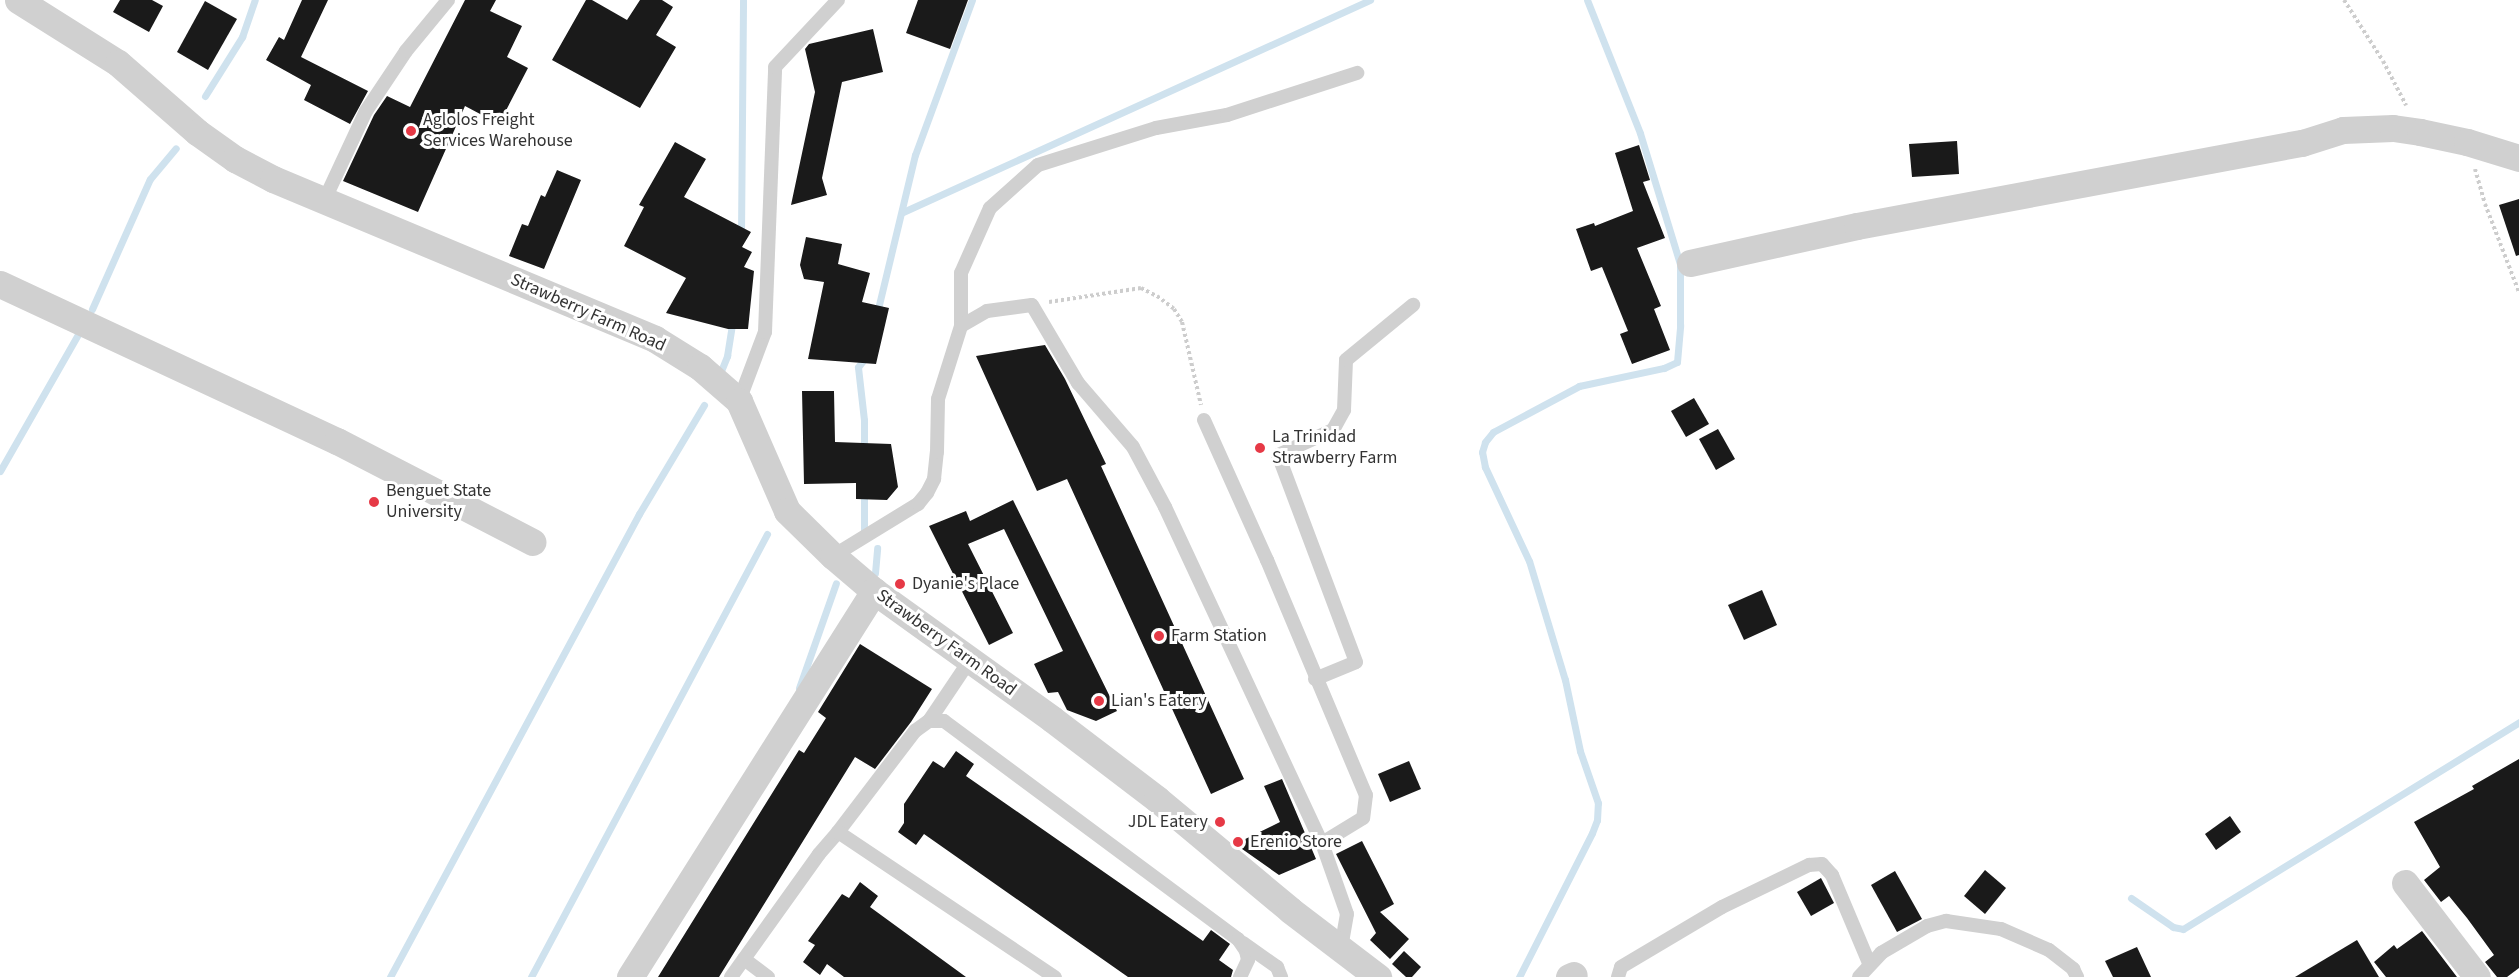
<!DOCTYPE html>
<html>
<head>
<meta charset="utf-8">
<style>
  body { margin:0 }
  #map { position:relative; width:2519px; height:977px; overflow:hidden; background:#fff; font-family:"Source Sans 3",sans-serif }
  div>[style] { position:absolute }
  .stream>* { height:7px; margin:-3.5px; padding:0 3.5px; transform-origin:3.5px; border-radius:3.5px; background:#cfe2ee }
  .building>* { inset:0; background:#1a1a1a }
  .path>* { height:4px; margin-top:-2px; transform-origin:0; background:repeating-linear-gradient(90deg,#cdcdcd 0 3px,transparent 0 6px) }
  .lane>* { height:14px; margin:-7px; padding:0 7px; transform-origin:7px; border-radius:7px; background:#d0d0d0 }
  .street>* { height:27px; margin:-13.5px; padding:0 13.5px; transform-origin:13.5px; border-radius:13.5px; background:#d0d0d0 }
  .dots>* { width:16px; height:16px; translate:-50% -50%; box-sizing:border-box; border:3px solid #fff; border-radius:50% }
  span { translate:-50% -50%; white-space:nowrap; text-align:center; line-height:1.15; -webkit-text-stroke:6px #fff; paint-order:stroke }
  .poi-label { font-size:18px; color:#333 }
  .left { translate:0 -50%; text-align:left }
  .right { translate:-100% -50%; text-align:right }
  .street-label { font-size:18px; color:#333 }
</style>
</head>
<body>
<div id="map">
  <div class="stream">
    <div style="left:205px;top:96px;width:70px;rotate:-57.9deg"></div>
    <div style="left:242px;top:37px;width:39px;rotate:-71deg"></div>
    <div style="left:903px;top:212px;width:513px;rotate:-24.42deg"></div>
    <div style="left:741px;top:234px;width:234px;rotate:-89.5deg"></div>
    <div style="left:92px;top:309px;width:142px;rotate:-66deg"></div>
    <div style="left:150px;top:179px;width:40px;rotate:-50deg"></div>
    <div style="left:877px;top:313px;width:163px;rotate:-76.5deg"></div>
    <div style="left:915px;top:155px;width:165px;rotate:-69.8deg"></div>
    <div style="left:719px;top:376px;width:22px;rotate:-68deg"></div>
    <div style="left:727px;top:356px;width:36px;rotate:-81deg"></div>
    <div style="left:864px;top:452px;width:32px;rotate:-90deg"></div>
    <div style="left:864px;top:420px;width:53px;rotate:-96.5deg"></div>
    <div style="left:858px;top:367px;width:11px;rotate:-52deg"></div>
    <div style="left:0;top:471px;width:163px;rotate:-60.3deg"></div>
    <div style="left:864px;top:530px;width:40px;rotate:-90deg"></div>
    <div style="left:875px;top:573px;width:25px;rotate:-85deg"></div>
    <div style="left:799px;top:688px;width:111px;rotate:-70.6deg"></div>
    <div style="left:2131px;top:898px;width:51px;rotate:34.6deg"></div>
    <div style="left:2173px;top:927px;width:10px;rotate:11deg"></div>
    <div style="left:2183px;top:929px;width:395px;rotate:-31.6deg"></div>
    <div style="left:390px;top:977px;width:526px;rotate:-61.73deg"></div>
    <div style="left:639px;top:514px;width:127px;rotate:-59.2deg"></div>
    <div style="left:531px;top:977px;width:502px;rotate:-61.95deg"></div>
    <div style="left:1519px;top:977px;width:161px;rotate:-63.1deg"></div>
    <div style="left:1592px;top:833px;width:14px;rotate:-69deg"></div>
    <div style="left:1597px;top:820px;width:17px;rotate:-87deg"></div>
    <div style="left:1598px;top:803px;width:55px;rotate:-109.1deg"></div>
    <div style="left:1580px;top:751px;width:73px;rotate:-101.9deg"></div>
    <div style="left:1565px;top:680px;width:124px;rotate:-106.8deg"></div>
    <div style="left:1529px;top:561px;width:104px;rotate:-115.1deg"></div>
    <div style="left:1485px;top:467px;width:15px;rotate:-101deg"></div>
    <div style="left:1482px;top:452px;width:10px;rotate:-73deg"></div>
    <div style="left:1485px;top:442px;width:13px;rotate:-51deg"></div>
    <div style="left:1493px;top:432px;width:98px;rotate:-28.1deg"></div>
    <div style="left:1579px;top:386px;width:87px;rotate:-12deg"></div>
    <div style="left:1664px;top:368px;width:14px;rotate:-25deg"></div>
    <div style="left:1677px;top:362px;width:37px;rotate:-85deg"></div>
    <div style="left:1680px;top:325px;width:61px;rotate:-90deg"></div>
    <div style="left:1680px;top:264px;width:137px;rotate:-107deg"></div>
    <div style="left:1640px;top:133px;width:143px;rotate:-111.7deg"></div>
  </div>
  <div class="building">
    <div style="clip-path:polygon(120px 0,152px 0,163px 6px,149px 32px,113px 12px)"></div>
    <div style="clip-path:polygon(302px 0,328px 0,301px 57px,368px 91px,350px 124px,304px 100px,311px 85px,266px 60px,279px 37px,284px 40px)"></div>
    <div style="clip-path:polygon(465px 0,496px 0,490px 11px,522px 26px,507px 57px,528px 68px,499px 124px,465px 106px,418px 212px,343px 181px,374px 115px,387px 96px,410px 107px)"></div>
    <div style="clip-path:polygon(586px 0,592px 0,627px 20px,640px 0,662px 0,673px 7px,656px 35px,676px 47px,640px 108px,552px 60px)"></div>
    <div style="clip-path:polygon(918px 0,968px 0,950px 49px,906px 33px)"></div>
    <div style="clip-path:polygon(205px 1px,237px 19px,208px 70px,177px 52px)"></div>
    <div style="clip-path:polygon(873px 29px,883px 72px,842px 82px,822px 178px,827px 195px,791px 205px,815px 92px,805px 49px,809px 44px)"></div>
    <div style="clip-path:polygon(1957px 141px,1959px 174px,1912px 177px,1909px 144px)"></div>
    <div style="clip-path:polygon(675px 142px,706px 159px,684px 197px,751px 232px,742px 247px,752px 252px,744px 267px,754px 271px,748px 329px,728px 329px,666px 313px,686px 278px,624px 246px,644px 207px,639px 205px)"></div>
    <div style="clip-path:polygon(1639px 145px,1650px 180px,1643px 182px,1665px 238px,1637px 248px,1661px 306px,1654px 309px,1670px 350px,1632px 364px,1620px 334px,1628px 331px,1602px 267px,1591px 271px,1576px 229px,1594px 223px,1595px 226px,1633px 211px,1615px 153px)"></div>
    <div style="clip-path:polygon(557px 170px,581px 180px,544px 269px,509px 256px,522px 224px,528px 226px,541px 195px,545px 197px)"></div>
    <div style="clip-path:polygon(2519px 199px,2519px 255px,2516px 256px,2499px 205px)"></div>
    <div style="clip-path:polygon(806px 237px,842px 244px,838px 264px,870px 273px,862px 302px,889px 308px,876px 364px,808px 359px,824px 282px,804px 279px,800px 265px)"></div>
    <div style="clip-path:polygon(1045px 345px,1065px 379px,1106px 464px,1101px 466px,1244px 779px,1211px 794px,1067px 479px,1037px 491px,976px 356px)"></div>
    <div style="clip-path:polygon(802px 391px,834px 391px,835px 442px,891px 444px,898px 487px,887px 500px,856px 499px,856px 483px,804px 484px)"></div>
    <div style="clip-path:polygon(1694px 398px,1709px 424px,1686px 437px,1671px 411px)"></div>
    <div style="clip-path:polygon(1718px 429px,1735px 459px,1716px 470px,1699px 439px)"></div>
    <div style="clip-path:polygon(1013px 500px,1117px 711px,1096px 721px,1067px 710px,1058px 692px,1048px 693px,1034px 664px,1063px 651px,1004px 529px,968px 544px,1013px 633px,989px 645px,929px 526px,966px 511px,970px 521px)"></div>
    <div style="clip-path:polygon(1762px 590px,1777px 625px,1744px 640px,1728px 605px)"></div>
    <div style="clip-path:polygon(860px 644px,932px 689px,911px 722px,875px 769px,855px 757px,719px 977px,658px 977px,799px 750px,804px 753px,826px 718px,818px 712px)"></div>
    <div style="clip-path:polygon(956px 751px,974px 764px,966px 776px,1203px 941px,1211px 930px,1230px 944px,1219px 960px,1233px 970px,1231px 977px,1128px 977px,924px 834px,916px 845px,898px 832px,904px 823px,904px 804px,933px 761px,944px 768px)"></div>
    <div style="clip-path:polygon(2519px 759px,2519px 968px,2507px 977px,2497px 977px,2485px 962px,2494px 955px,2467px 918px,2449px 896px,2441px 902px,2424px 880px,2440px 867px,2414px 822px,2474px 789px,2472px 786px)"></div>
    <div style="clip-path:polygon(1409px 761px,1421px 789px,1390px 802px,1378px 774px)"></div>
    <div style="clip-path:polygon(1282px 779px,1316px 859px,1279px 875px,1235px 844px,1280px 822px,1264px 786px)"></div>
    <div style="clip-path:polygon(2230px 816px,2241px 832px,2216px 850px,2205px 834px)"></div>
    <div style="clip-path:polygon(1362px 841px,1394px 904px,1380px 912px,1409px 939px,1390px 959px,1370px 940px,1376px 933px,1336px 854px)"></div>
    <div style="clip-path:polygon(1985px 870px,2006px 888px,1985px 914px,1964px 896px)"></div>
    <div style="clip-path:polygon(1895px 871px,1922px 919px,1897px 932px,1871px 885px)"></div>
    <div style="clip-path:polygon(1821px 878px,1834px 903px,1811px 916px,1797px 892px)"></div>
    <div style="clip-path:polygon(860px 882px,878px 896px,870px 907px,966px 977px,844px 977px,827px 964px,820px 975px,803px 962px,815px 945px,808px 941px,842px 894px,849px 898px)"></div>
    <div style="clip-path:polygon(2422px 931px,2457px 977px,2386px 977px,2374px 962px,2394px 945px,2397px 949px)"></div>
    <div style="clip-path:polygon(2357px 940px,2379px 977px,2295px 977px)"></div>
    <div style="clip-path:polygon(2137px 947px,2151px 977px,2113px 977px,2105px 961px)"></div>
    <div style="clip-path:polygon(1404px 951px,1421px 967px,1412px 977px,1406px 977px,1392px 964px)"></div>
  </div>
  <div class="path">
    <div style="left:2344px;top:0;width:72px;rotate:57.4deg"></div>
    <div style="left:2383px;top:61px;width:50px;rotate:62.4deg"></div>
    <div style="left:2475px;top:169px;width:36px;rotate:74deg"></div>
    <div style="left:2485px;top:204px;width:94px;rotate:68.9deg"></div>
    <div style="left:1049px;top:302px;width:93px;rotate:-8.7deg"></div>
    <div style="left:1141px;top:288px;width:18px;rotate:27deg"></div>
    <div style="left:1157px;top:296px;width:21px;rotate:37deg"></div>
    <div style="left:1174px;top:309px;width:15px;rotate:58deg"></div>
    <div style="left:1182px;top:322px;width:85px;rotate:77.1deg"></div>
  </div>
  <div class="lane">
    <div style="left:324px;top:201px;width:99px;rotate:-65deg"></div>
    <div style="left:366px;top:111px;width:72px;rotate:-56.3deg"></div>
    <div style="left:406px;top:51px;width:66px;rotate:-50.5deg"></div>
    <div style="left:961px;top:326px;width:53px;rotate:-90deg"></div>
    <div style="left:961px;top:273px;width:71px;rotate:-66deg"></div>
    <div style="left:990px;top:208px;width:64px;rotate:-41.9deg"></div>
    <div style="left:1038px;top:165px;width:124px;rotate:-17.4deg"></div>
    <div style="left:1156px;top:128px;width:72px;rotate:-10.4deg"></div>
    <div style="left:1227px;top:115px;width:137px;rotate:-17.9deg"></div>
    <div style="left:739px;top:401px;width:74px;rotate:-69.4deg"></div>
    <div style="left:765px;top:332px;width:265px;rotate:-87.8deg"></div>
    <div style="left:775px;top:67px;width:92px;rotate:-46.8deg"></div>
    <div style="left:1204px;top:420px;width:154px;rotate:65.8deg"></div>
    <div style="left:1267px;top:560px;width:255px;rotate:67.2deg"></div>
    <div style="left:1366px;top:795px;width:23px;rotate:97deg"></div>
    <div style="left:1363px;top:818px;width:48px;rotate:148.6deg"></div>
    <div style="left:833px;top:556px;width:100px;rotate:-31.5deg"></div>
    <div style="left:918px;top:504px;width:14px;rotate:-51deg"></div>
    <div style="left:927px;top:493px;width:16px;rotate:-63deg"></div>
    <div style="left:934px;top:479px;width:27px;rotate:-84deg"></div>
    <div style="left:937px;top:452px;width:53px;rotate:-88.9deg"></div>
    <div style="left:938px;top:399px;width:77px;rotate:-72.5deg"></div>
    <div style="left:961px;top:326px;width:30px;rotate:-30deg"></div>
    <div style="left:987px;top:311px;width:45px;rotate:-7.6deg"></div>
    <div style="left:1032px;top:305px;width:91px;rotate:59.5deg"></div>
    <div style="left:1078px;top:383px;width:84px;rotate:49.3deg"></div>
    <div style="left:1133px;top:447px;width:68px;rotate:61.9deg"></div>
    <div style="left:1165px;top:507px;width:371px;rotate:65deg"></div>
    <div style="left:1322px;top:843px;width:75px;rotate:70.6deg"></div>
    <div style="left:1347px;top:914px;width:36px;rotate:100deg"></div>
    <div style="left:1315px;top:679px;width:44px;rotate:-22.5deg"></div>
    <div style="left:1356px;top:662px;width:221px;rotate:-110.6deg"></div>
    <div style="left:1278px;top:455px;width:60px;rotate:-24.4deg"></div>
    <div style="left:1333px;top:430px;width:23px;rotate:-61deg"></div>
    <div style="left:1344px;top:410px;width:50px;rotate:-87.7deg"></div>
    <div style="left:1346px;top:360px;width:87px;rotate:-39.4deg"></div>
    <div style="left:929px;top:721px;width:73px;rotate:-56.1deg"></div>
    <div style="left:838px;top:832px;width:127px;rotate:-52.7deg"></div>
    <div style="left:915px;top:731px;width:17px;rotate:-36deg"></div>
    <div style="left:929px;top:721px;width:15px"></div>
    <div style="left:944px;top:721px;width:366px;rotate:36.6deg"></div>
    <div style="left:1238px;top:939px;width:14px;rotate:56deg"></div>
    <div style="left:1246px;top:951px;width:9px;rotate:77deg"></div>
    <div style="left:1248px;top:960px;width:19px;rotate:115deg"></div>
    <div style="left:1243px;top:943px;width:42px;rotate:35.2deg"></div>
    <div style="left:1277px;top:967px;width:11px;rotate:68deg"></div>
    <div style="left:744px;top:959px;width:30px;rotate:37deg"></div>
    <div style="left:731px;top:977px;width:151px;rotate:-54.4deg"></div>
    <div style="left:819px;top:854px;width:29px;rotate:-49deg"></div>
    <div style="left:838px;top:832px;width:261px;rotate:33.8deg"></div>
    <div style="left:1618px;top:977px;width:10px;rotate:-73deg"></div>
    <div style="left:1621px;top:967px;width:117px;rotate:-30.7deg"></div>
    <div style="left:1722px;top:907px;width:97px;rotate:-25.8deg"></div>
    <div style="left:1809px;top:865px;width:13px;rotate:-4deg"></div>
    <div style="left:1822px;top:864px;width:15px;rotate:48deg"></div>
    <div style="left:1832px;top:875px;width:95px;rotate:67.2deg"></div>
    <div style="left:1859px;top:977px;width:33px;rotate:-47deg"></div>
    <div style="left:1881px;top:953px;width:53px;rotate:-30.4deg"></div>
    <div style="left:1927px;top:926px;width:20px;rotate:-15deg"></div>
    <div style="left:1946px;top:921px;width:56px;rotate:8.3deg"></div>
    <div style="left:2001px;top:929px;width:52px;rotate:23.6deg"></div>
    <div style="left:2049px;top:950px;width:31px;rotate:38deg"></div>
    <div style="left:2073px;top:969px;width:9px;rotate:63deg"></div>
  </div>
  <div class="street">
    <div style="left:18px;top:0;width:118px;rotate:32.2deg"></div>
    <div style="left:118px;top:63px;width:105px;rotate:41.1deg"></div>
    <div style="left:197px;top:132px;width:47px;rotate:35.4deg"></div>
    <div style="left:235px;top:159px;width:43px;rotate:27.8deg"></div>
    <div style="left:273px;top:179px;width:414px;rotate:22.7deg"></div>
    <div style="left:655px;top:339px;width:53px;rotate:31.9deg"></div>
    <div style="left:700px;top:367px;width:52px;rotate:41.1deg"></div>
    <div style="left:739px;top:401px;width:120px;rotate:66.4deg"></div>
    <div style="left:787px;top:511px;width:64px;rotate:44.4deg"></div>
    <div style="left:833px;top:556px;width:54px;rotate:40.5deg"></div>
    <div style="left:874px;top:591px;width:219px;rotate:35.7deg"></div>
    <div style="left:1052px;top:719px;width:132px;rotate:37.3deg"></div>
    <div style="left:1157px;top:799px;width:173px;rotate:39.8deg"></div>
    <div style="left:1290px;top:910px;width:111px;rotate:37.3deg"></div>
    <div style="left:1690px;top:263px;width:171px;rotate:-12.5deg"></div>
    <div style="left:1857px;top:226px;width:453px;rotate:-10.6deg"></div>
    <div style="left:2302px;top:143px;width:43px;rotate:-17.6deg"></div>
    <div style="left:2343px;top:130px;width:50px;rotate:-2.3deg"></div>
    <div style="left:2393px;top:128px;width:27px;rotate:8deg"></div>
    <div style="left:2420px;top:132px;width:48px;rotate:12deg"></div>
    <div style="left:2467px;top:142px;width:54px;rotate:17.1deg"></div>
    <div style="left:0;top:284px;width:372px;rotate:25deg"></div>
    <div style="left:337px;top:441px;width:220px;rotate:27.3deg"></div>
    <div style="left:2405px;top:883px;width:118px;rotate:52.5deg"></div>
    <div style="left:630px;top:977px;width:457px;rotate:-57.7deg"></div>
    <div style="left:1569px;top:977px;width:5px;rotate:-22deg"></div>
  </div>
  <div class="dots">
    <div style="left:411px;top:131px;background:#e63946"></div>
    <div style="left:1260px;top:448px;background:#e63946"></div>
    <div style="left:374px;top:502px;background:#e63946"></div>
    <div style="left:900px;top:584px;background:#e63946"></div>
    <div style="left:1159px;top:636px;background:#e63946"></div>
    <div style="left:1099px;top:701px;background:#e63946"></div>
    <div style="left:1220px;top:822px;background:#e63946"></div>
    <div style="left:1238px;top:842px;background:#e63946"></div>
  </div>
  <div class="poi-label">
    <span class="left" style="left:423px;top:131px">Aglolos Freight<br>Services Warehouse</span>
    <span class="left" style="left:1272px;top:448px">La Trinidad<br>Strawberry Farm</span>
    <span class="left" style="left:386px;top:502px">Benguet State<br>University</span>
    <span class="left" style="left:912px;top:584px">Dyanie's Place</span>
    <span class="left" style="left:1171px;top:636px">Farm Station</span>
    <span class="left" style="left:1111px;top:701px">Lian's Eatery</span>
    <span class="right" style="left:1208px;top:822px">JDL Eatery</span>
    <span class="left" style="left:1250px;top:842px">Erenio Store</span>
  </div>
  <div class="street-label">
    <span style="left:588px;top:313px;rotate:24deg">Strawberry Farm Road</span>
    <span style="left:946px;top:643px;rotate:36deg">Strawberry Farm Road</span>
  </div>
</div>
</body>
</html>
